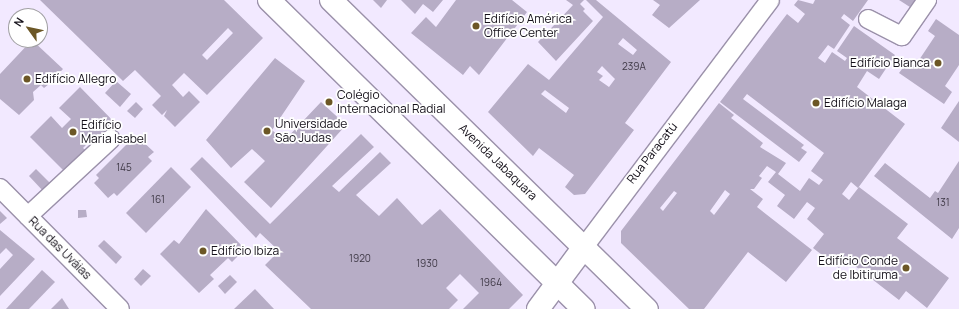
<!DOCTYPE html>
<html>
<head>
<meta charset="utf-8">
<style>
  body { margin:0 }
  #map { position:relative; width:959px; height:309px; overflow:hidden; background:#f2e9ff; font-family:Manrope,sans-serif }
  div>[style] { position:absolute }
  .building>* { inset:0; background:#b7adc6 }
  .roads { filter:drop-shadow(1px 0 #9b91aa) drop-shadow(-1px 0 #9b91aa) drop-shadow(0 1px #9b91aa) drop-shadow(0 -1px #9b91aa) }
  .minor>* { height:18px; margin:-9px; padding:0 9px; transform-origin:9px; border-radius:9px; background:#fff }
  .tertiary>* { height:22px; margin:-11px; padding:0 11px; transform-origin:11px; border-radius:11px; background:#fff }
  .primary>* { height:22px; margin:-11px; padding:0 11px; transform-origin:11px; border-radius:11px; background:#fff }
  .dots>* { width:11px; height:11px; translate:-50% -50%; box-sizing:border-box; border:2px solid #fff; border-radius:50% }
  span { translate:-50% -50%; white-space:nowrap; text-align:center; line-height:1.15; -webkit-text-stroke:3.5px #fff; paint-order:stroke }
  .number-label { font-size:10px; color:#3e3845 }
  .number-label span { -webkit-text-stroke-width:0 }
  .poi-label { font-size:12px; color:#15111a }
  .left { translate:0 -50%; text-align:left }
  .right { translate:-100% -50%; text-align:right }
  .street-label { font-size:12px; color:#15111a }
  .north { position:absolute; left:8px; top:8px; width:40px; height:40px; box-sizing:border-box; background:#fff; border:1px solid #a1a0a3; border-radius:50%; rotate:303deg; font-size:11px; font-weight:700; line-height:16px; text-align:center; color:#15111a }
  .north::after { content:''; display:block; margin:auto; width:14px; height:18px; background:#6c5726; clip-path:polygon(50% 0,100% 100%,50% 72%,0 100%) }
</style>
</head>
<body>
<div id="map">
  <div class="building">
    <div style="clip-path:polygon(evenodd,40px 0,224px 0,263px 38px,207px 95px,184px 73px,172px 85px,183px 97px,189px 91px,200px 102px,175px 127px,164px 116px,167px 110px,162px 115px,152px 105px,161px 96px,135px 70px,123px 81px,40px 0,228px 28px,233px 33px,207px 60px,202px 55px,228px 28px)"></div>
    <div style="clip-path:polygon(373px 0,387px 0,381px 8px)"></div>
    <div style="clip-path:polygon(401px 0,443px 0,433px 12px,423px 4px,415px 14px)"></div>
    <div style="clip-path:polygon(456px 0,512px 0,527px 12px,479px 75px,470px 66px,463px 75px,411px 33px,426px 17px,436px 27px)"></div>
    <div style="clip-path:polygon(566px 0,584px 0,580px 4px,585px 9px,583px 11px,593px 21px,556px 61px,538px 42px,573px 5px)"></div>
    <div style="clip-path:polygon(evenodd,586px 0,596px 0,671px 62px,625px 123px,634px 130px,585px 194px,574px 195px,565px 187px,574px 175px,539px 148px,533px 156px,488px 112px,528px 64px,549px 80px,603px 17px,586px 0,623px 38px,637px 50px,633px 55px,618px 44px,623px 38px,586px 0,602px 66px,615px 79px,609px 87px,599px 80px,603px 76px,597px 72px,602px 66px,586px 0,545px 90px,569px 108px,566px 113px,541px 94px,545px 90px)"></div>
    <div style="clip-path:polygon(653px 0,700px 0,669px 28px,652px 15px,660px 5px)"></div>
    <div style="clip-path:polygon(evenodd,798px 0,813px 4px,815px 0,868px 0,853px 21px,844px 14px,841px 18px,850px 25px,834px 49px,828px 45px,818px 58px,825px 63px,832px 52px,845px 61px,847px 58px,837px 51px,854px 26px,895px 55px,879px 79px,867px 71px,857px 87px,905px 124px,858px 188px,851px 182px,842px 194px,849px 200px,859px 187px,908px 224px,897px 238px,949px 278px,927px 308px,906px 291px,899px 300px,846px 259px,839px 268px,813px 248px,824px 234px,807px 219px,815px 208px,807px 202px,794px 219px,777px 206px,785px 195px,768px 182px,776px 172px,767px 166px,759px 176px,762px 178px,754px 189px,750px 189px,763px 199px,757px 207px,812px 250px,786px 282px,748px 252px,704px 309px,689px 309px,621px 243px,621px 231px,719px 103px,734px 115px,731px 118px,763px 143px,760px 147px,786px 163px,778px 174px,800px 191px,809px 178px,819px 185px,823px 180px,811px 171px,824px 153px,747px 94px,743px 99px,804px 145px,801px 148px,807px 152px,799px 162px,720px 102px,787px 14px,798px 23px,805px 14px,794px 5px,798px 0,725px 190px,730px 194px,714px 215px,710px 211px,725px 190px,798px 0,674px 191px,677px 193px,663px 211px,660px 208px,674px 191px)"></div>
    <div style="clip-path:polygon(899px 0,918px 0,913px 9px)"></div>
    <div style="clip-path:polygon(936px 19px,959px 35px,959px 65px,945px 86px,952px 92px,944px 104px,899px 73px,908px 61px,915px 66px,935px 36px,928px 31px)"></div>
    <div style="clip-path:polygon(32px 40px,63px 69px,49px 84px,44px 88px,41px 85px,33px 92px,34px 100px,19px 115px,0 99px,0 74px)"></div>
    <div style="clip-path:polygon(275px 58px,305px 81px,272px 130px,284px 141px,321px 102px,346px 125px,271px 208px,244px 182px,265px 161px,252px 149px,231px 168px,206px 140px)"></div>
    <div style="clip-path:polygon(116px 81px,131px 94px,120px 107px,105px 93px)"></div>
    <div style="clip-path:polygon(80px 87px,118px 126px,98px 147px,91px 140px,83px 148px,90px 154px,69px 176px,30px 137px,51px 116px,62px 128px,71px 119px,59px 108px)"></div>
    <div style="clip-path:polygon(959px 101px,959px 142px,941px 128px)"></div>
    <div style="clip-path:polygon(136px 102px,143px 109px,135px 118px,127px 111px)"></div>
    <div style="clip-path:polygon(361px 134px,374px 147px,332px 186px,339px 192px,380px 152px,391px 163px,356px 195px,379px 216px,397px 198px,422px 225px,440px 209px,523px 295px,509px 309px,463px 309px,479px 293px,460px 274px,446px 288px,458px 300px,449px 309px,311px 309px,265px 265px,279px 251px,260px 233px,256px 238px,190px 169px,202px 157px,270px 224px)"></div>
    <div style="clip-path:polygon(140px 139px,154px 152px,148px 157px,152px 161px,117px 196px,114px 193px,108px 198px,94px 183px,99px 178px,96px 175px,131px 140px,135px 144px)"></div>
    <div style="clip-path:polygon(959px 161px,959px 228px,952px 239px,874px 176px,885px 163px,930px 198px,935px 191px,938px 193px)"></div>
    <div style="clip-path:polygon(171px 167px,191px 187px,146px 233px,126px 213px)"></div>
    <div style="clip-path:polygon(36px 169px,52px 185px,44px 192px,29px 176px)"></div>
    <div style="clip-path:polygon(206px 209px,245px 249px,232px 262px,228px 258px,210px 275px,214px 279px,199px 293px,160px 254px,174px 240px,179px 244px)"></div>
    <div style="clip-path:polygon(78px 210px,86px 210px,87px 217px,78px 218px)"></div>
    <div style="clip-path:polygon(0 211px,7px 218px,0 224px)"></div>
    <div style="clip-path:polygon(0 230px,35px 259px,0 296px,0 269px,13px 255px,6px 248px,0 254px)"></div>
    <div style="clip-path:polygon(104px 240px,122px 257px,116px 264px,98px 246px)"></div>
    <div style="clip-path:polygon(143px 269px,151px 276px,141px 286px,134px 279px)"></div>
    <div style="clip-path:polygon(42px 270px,55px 282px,29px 309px,6px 309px)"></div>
    <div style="clip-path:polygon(230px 275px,237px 282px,225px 294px,218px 286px)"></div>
    <div style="clip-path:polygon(255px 289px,274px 309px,234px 309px)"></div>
    <div style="clip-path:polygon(62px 298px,69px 309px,51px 309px)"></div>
  </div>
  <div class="roads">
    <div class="minor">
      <div style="left:868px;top:19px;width:38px;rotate:27deg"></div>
      <div style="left:902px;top:36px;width:44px;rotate:-55.2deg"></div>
      <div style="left:0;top:188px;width:170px;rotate:45.2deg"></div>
      <div style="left:28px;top:216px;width:113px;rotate:-42.9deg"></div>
      <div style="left:584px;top:247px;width:309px;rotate:-53deg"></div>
    </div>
    <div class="tertiary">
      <div style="left:538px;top:309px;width:77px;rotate:-53.4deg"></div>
    </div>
    <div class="primary">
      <div style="left:269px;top:0;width:441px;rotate:44.5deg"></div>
      <div style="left:331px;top:0;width:442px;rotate:44.4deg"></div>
    </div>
  </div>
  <div class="dots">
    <div style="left:476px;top:26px;background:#6c5726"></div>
    <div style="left:938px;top:63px;background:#6c5726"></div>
    <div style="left:27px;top:79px;background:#6c5726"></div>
    <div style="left:329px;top:102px;background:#6c5726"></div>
    <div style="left:816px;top:103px;background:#6c5726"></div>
    <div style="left:267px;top:131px;background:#6c5726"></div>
    <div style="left:73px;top:132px;background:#6c5726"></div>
    <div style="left:203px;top:251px;background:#6c5726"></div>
    <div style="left:906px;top:268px;background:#6c5726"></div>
  </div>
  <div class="number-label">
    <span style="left:634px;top:67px">239A</span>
    <span style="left:124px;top:168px">145</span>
    <span style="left:158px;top:200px">161</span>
    <span style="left:943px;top:203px">131</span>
    <span style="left:360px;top:259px">1920</span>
    <span style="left:427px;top:264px">1930</span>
    <span style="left:491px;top:283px">1964</span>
  </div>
  <div class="poi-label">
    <span class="left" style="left:484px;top:26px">Edifício América<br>Office Center</span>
    <span class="right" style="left:930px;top:63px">Edifício Bianca</span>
    <span class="left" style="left:35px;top:79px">Edifício Allegro</span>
    <span class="left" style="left:337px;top:102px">Colégio<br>Internacional Radial</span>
    <span class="left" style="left:824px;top:103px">Edifício Malaga</span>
    <span class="left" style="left:275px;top:131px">Universidade<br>São Judas</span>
    <span class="left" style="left:81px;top:132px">Edifício<br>Maria Isabel</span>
    <span class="left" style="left:211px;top:251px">Edifício Ibiza</span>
    <span class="right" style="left:898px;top:268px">Edifício Conde<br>de Ibitiruma</span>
  </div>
  <div class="street-label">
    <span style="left:652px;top:153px;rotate:-52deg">Rua Paracatú</span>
    <span style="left:498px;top:162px;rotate:44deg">Avenida Jabaquara</span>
    <span style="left:60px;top:248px;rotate:45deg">Rua das Uváias</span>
  </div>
  <div class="north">N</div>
</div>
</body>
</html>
